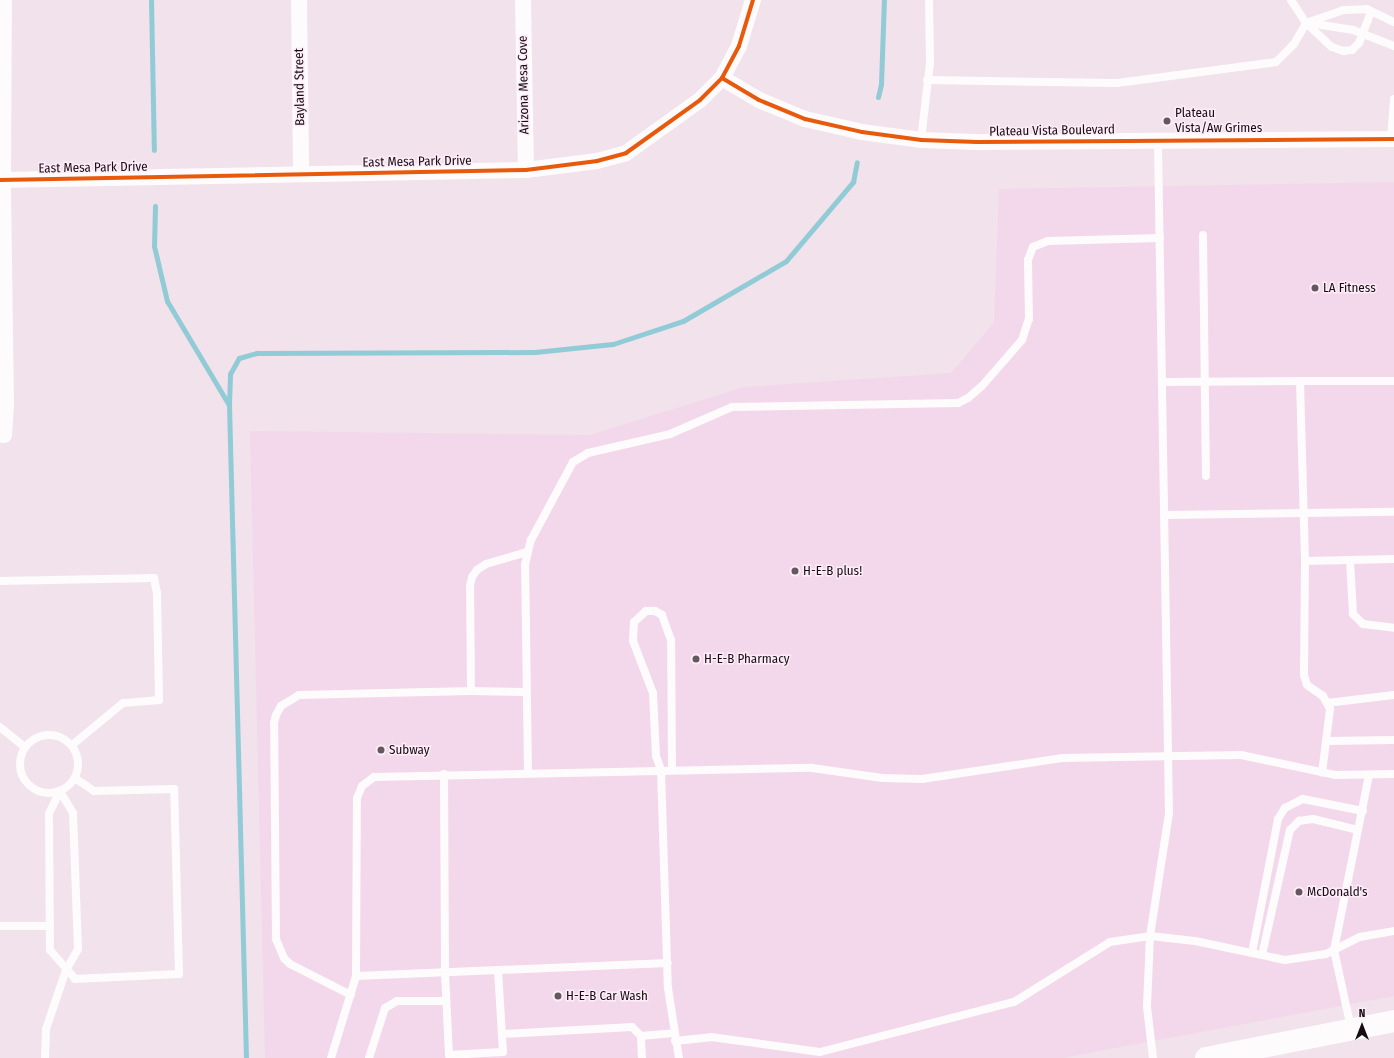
<!DOCTYPE html>
<html>
<head>
<meta charset="utf-8">
<style>
  body { margin:0 }
  #map { position:relative; width:1394px; height:1058px; overflow:hidden; background:#f1e2ec; font-family:"Fira Sans Condensed",sans-serif }
  div>[style] { position:absolute }
  .built>* { inset:0; background:#f2d8ea }
  .stream>* { height:5px; margin:-2.5px; padding:0 2.5px; transform-origin:2.5px; border-radius:2.5px; background:#91cbd6 }
  .lane>* { height:8px; margin:-4px; padding:0 4px; transform-origin:4px; border-radius:4px; background:#fdfbfc }
  .lane>.ring { margin:-4px; padding:0; box-sizing:content-box; background:none; border:8px solid #fdfbfc; border-radius:50% }
  .street>* { height:16px; margin:-8px; padding:0 8px; transform-origin:8px; border-radius:8px; background:#fdfbfc }
  .highway>* { height:22px; margin:-11px; padding:0 11px; transform-origin:11px; border-radius:11px; background:#fdfbfc }
  .cycleway>* { height:4px; margin:-2px; padding:0 2px; transform-origin:2px; border-radius:2px; background:#e8590c }
  .dots>* { width:11px; height:11px; translate:-50% -50%; box-sizing:border-box; border:2px solid #feedf9; border-radius:50% }
  span { translate:-50% -50%; white-space:nowrap; text-align:center; line-height:1.15; -webkit-text-stroke:3px #feedf9; paint-order:stroke }
  .street-label { font-size:13px; color:#160d13 }
  .poi-label { font-size:13px; color:#160d13 }
  .left { translate:0 -50%; text-align:left }
  .north { position:absolute; left:1342px; top:1006px; width:40px; height:40px; -webkit-text-stroke:3px #feedf9; paint-order:stroke; rotate:0deg; font-size:11px; font-weight:700; line-height:16px; text-align:center; color:#160d13 }
  .north::after { content:''; display:block; margin:auto; width:14px; height:18px; background:#160d13; clip-path:polygon(50% 0,100% 100%,50% 72%,0 100%) }
</style>
</head>
<body>
<div id="map">
  <div class="built">
    <div style="clip-path:polygon(1394px 182px,1394px 996px,1062px 1058px,265px 1058px,250px 431px,590px 435px,744px 387px,951px 373px,994px 323px,999px 189px)"></div>
  </div>
  <div class="stream">
    <div style="left:151px;top:0;width:150px;rotate:88.9deg"></div>
    <div style="left:878px;top:97px;width:13px;rotate:-77deg"></div>
    <div style="left:881px;top:84px;width:84px;rotate:-88deg"></div>
    <div style="left:155px;top:206px;width:40px;rotate:91.4deg"></div>
    <div style="left:154px;top:246px;width:57px;rotate:76.7deg"></div>
    <div style="left:167px;top:301px;width:121px;rotate:59.2deg"></div>
    <div style="left:229px;top:405px;width:653px;rotate:88.51deg"></div>
    <div style="left:229px;top:404px;width:30px;rotate:-88deg"></div>
    <div style="left:230px;top:374px;width:18px;rotate:-61deg"></div>
    <div style="left:239px;top:358px;width:19px;rotate:-16deg"></div>
    <div style="left:257px;top:353px;width:278px;rotate:-0.2deg"></div>
    <div style="left:535px;top:352px;width:78px;rotate:-5.9deg"></div>
    <div style="left:613px;top:344px;width:74px;rotate:-18.2deg"></div>
    <div style="left:683px;top:321px;width:119px;rotate:-30.2deg"></div>
    <div style="left:786px;top:261px;width:104px;rotate:-49.7deg"></div>
    <div style="left:853px;top:182px;width:20px;rotate:-79deg"></div>
  </div>
  <div class="lane">
    <div style="left:1291px;top:0;width:27px;rotate:57deg"></div>
    <div style="left:1306px;top:23px;width:35px;rotate:43deg"></div>
    <div style="left:1332px;top:47px;width:12px;rotate:20deg"></div>
    <div style="left:1343px;top:51px;width:9px;rotate:-6deg"></div>
    <div style="left:1352px;top:50px;width:10px;rotate:-45deg"></div>
    <div style="left:1359px;top:43px;width:34px;rotate:-69deg"></div>
    <div style="left:1309px;top:23px;width:45px;rotate:9deg"></div>
    <div style="left:1353px;top:30px;width:44px;rotate:21.3deg"></div>
    <div style="left:927px;top:80px;width:190px;rotate:0.9deg"></div>
    <div style="left:1117px;top:83px;width:160px;rotate:-7.5deg"></div>
    <div style="left:1276px;top:62px;width:25px;rotate:-45deg"></div>
    <div style="left:1294px;top:44px;width:24px;rotate:-60deg"></div>
    <div style="left:1306px;top:23px;width:39px;rotate:-19deg"></div>
    <div style="left:1343px;top:10px;width:24px;rotate:-2deg"></div>
    <div style="left:1367px;top:9px;width:30px;rotate:26deg"></div>
    <div style="left:1391px;top:139px;width:40px;rotate:-85.7deg"></div>
    <div style="left:921px;top:140px;width:78px;rotate:-83.3deg"></div>
    <div style="left:930px;top:63px;width:63px;rotate:-90.9deg"></div>
    <div style="left:1203px;top:235px;width:241px;rotate:89.3deg"></div>
    <div style="left:1300px;top:381px;width:94px"></div>
    <div style="left:1162px;top:382px;width:138px;rotate:-0.4deg"></div>
    <div style="left:1300px;top:381px;width:180px;rotate:88.4deg"></div>
    <div style="left:1305px;top:561px;width:89px;rotate:-1.3deg"></div>
    <div style="left:1165px;top:515px;width:229px;rotate:-0.8deg"></div>
    <div style="left:1350px;top:560px;width:54px;rotate:86.8deg"></div>
    <div style="left:1353px;top:614px;width:14px;rotate:45deg"></div>
    <div style="left:1363px;top:624px;width:31px;rotate:7deg"></div>
    <div style="left:1305px;top:561px;width:114px;rotate:90.5deg"></div>
    <div style="left:1304px;top:675px;width:10px;rotate:73deg"></div>
    <div style="left:1307px;top:685px;width:19px;rotate:35deg"></div>
    <div style="left:1323px;top:696px;width:15px;rotate:62deg"></div>
    <div style="left:1330px;top:709px;width:64px;rotate:97.1deg"></div>
    <div style="left:0;top:581px;width:154px;rotate:-1.1deg"></div>
    <div style="left:154px;top:578px;width:15px;rotate:79deg"></div>
    <div style="left:157px;top:593px;width:107px;rotate:88.9deg"></div>
    <div style="left:159px;top:700px;width:36px;rotate:175deg"></div>
    <div style="left:123px;top:703px;width:66px;rotate:140.5deg"></div>
    <div style="left:471px;top:691px;width:55px;rotate:1deg"></div>
    <div style="left:1327px;top:703px;width:67px;rotate:-6.8deg"></div>
    <div style="left:0;top:727px;width:32px;rotate:39deg"></div>
    <div class="ring" style="left:20px;top:735px;width:50px;height:50px"></div>
    <div style="left:1328px;top:741px;width:66px;rotate:-0.9deg"></div>
    <div style="left:672px;top:770px;width:130px;rotate:-90.4deg"></div>
    <div style="left:671px;top:640px;width:27px;rotate:-110deg"></div>
    <div style="left:662px;top:615px;width:8px;rotate:-150deg"></div>
    <div style="left:655px;top:611px;width:9px;rotate:180deg"></div>
    <div style="left:646px;top:611px;width:16px;rotate:137deg"></div>
    <div style="left:634px;top:622px;width:19px;rotate:93deg"></div>
    <div style="left:633px;top:641px;width:56px;rotate:69deg"></div>
    <div style="left:653px;top:693px;width:63px;rotate:87.3deg"></div>
    <div style="left:656px;top:756px;width:15px;rotate:70deg"></div>
    <div style="left:661px;top:770px;width:218px;rotate:88.2deg"></div>
    <div style="left:668px;top:988px;width:71px;rotate:81.1deg"></div>
    <div style="left:528px;top:772px;width:207px;rotate:-90.8deg"></div>
    <div style="left:525px;top:565px;width:26px;rotate:-77deg"></div>
    <div style="left:531px;top:540px;width:89px;rotate:-61.7deg"></div>
    <div style="left:573px;top:462px;width:17px;rotate:-31deg"></div>
    <div style="left:588px;top:453px;width:84px;rotate:-13deg"></div>
    <div style="left:670px;top:434px;width:68px;rotate:-23.5deg"></div>
    <div style="left:732px;top:407px;width:226px;rotate:-1deg"></div>
    <div style="left:958px;top:403px;width:11px;rotate:-27deg"></div>
    <div style="left:968px;top:398px;width:18px;rotate:-41deg"></div>
    <div style="left:982px;top:386px;width:61px;rotate:-49deg"></div>
    <div style="left:1022px;top:340px;width:22px;rotate:-72deg"></div>
    <div style="left:1029px;top:319px;width:59px;rotate:-91deg"></div>
    <div style="left:1028px;top:260px;width:14px;rotate:-69deg"></div>
    <div style="left:1033px;top:247px;width:16px;rotate:-22deg"></div>
    <div style="left:1048px;top:241px;width:112px;rotate:-1.5deg"></div>
    <div style="left:444px;top:774px;width:199px;rotate:89.7deg"></div>
    <div style="left:445px;top:973px;width:82px;rotate:87.2deg"></div>
    <div style="left:449px;top:1055px;width:54px;rotate:-3.2deg"></div>
    <div style="left:503px;top:1052px;width:82px;rotate:-93.5deg"></div>
    <div style="left:60px;top:791px;width:25px;rotate:116deg"></div>
    <div style="left:49px;top:814px;width:136px;rotate:89.6deg"></div>
    <div style="left:50px;top:950px;width:38px;rotate:49deg"></div>
    <div style="left:75px;top:979px;width:104px;rotate:-2.8deg"></div>
    <div style="left:179px;top:974px;width:185px;rotate:-91.5deg"></div>
    <div style="left:174px;top:789px;width:80px;rotate:178.6deg"></div>
    <div style="left:94px;top:791px;width:23px;rotate:-146deg"></div>
    <div style="left:0;top:926px;width:50px"></div>
    <div style="left:1252px;top:953px;width:136px;rotate:-79deg"></div>
    <div style="left:1278px;top:819px;width:13px;rotate:-58deg"></div>
    <div style="left:1285px;top:808px;width:20px;rotate:-27deg"></div>
    <div style="left:1303px;top:799px;width:61px;rotate:11.3deg"></div>
    <div style="left:1262px;top:955px;width:128px;rotate:-77.4deg"></div>
    <div style="left:1290px;top:830px;width:13px;rotate:-45deg"></div>
    <div style="left:1299px;top:821px;width:14px;rotate:-8deg"></div>
    <div style="left:1313px;top:819px;width:46px;rotate:13.7deg"></div>
    <div style="left:356px;top:976px;width:312px;rotate:-2.4deg"></div>
    <div style="left:351px;top:995px;width:68px;rotate:-153.1deg"></div>
    <div style="left:290px;top:964px;width:8px;rotate:-135deg"></div>
    <div style="left:284px;top:958px;width:21px;rotate:-113deg"></div>
    <div style="left:276px;top:939px;width:216px;rotate:-90.5deg"></div>
    <div style="left:274px;top:723px;width:8px;rotate:-76deg"></div>
    <div style="left:276px;top:715px;width:10px;rotate:-61deg"></div>
    <div style="left:281px;top:706px;width:21px;rotate:-31deg"></div>
    <div style="left:299px;top:695px;width:172px;rotate:-1.3deg"></div>
    <div style="left:471px;top:691px;width:105px;rotate:-90.5deg"></div>
    <div style="left:470px;top:586px;width:9px;rotate:-77deg"></div>
    <div style="left:472px;top:577px;width:9px;rotate:-54deg"></div>
    <div style="left:477px;top:570px;width:11px;rotate:-34deg"></div>
    <div style="left:486px;top:564px;width:43px;rotate:-16.3deg"></div>
    <div style="left:1351px;top:1028px;width:80px;rotate:-102.3deg"></div>
    <div style="left:1334px;top:950px;width:29px;rotate:-27deg"></div>
    <div style="left:1360px;top:937px;width:35px;rotate:-10deg"></div>
    <div style="left:502px;top:1034px;width:130px;rotate:-3.1deg"></div>
    <div style="left:632px;top:1027px;width:13px;rotate:45deg"></div>
    <div style="left:675px;top:1041px;width:36px;rotate:-6deg"></div>
    <div style="left:711px;top:1037px;width:110px;rotate:7.8deg"></div>
    <div style="left:820px;top:1052px;width:200px;rotate:-14.5deg"></div>
    <div style="left:1014px;top:1002px;width:113px;rotate:-32deg"></div>
    <div style="left:1110px;top:942px;width:40px;rotate:-8.5deg"></div>
    <div style="left:1150px;top:936px;width:45px;rotate:6.3deg"></div>
    <div style="left:1195px;top:941px;width:92px;rotate:11.9deg"></div>
    <div style="left:1285px;top:960px;width:41px;rotate:-8.3deg"></div>
    <div style="left:1326px;top:954px;width:9px;rotate:-27deg"></div>
    <div style="left:1334px;top:950px;width:178px;rotate:-78.7deg"></div>
    <div style="left:45px;top:1058px;width:29px;rotate:-88deg"></div>
    <div style="left:46px;top:1029px;width:62px;rotate:-71.3deg"></div>
    <div style="left:66px;top:970px;width:24px;rotate:-60deg"></div>
    <div style="left:78px;top:949px;width:136px;rotate:-92.1deg"></div>
    <div style="left:73px;top:813px;width:26px;rotate:-121deg"></div>
    <div style="left:331px;top:1058px;width:86px;rotate:-73deg"></div>
    <div style="left:356px;top:976px;width:178px;rotate:-89.7deg"></div>
    <div style="left:357px;top:798px;width:13px;rotate:-67deg"></div>
    <div style="left:362px;top:786px;width:15px;rotate:-37deg"></div>
    <div style="left:374px;top:777px;width:438px;rotate:-1.2deg"></div>
    <div style="left:812px;top:768px;width:71px;rotate:8.1deg"></div>
    <div style="left:882px;top:778px;width:40px;rotate:1.4deg"></div>
    <div style="left:922px;top:779px;width:142px;rotate:-8.5deg"></div>
    <div style="left:1062px;top:758px;width:179px;rotate:-1deg"></div>
    <div style="left:1241px;top:755px;width:96px;rotate:12deg"></div>
    <div style="left:1335px;top:775px;width:59px;rotate:-1deg"></div>
    <div style="left:369px;top:1058px;width:52px;rotate:-72.3deg"></div>
    <div style="left:385px;top:1008px;width:14px;rotate:-30deg"></div>
    <div style="left:397px;top:1001px;width:49px"></div>
    <div style="left:642px;top:1058px;width:22px;rotate:-93deg"></div>
    <div style="left:641px;top:1036px;width:33px;rotate:-5deg"></div>
    <div style="left:1153px;top:1058px;width:51px;rotate:-96.7deg"></div>
    <div style="left:1147px;top:1007px;width:71px;rotate:-87.6deg"></div>
    <div style="left:1150px;top:936px;width:124px;rotate:-81.2deg"></div>
    <div style="left:1169px;top:813px;width:673px;rotate:-90.94deg"></div>
  </div>
  <div class="street">
    <div style="left:299px;top:0;width:173px;rotate:89.3deg"></div>
    <div style="left:523px;top:0;width:170px;rotate:89deg"></div>
    <div style="left:722px;top:78px;width:43px;rotate:30.7deg"></div>
    <div style="left:759px;top:100px;width:50px;rotate:22.4deg"></div>
    <div style="left:805px;top:119px;width:58px;rotate:12.8deg"></div>
    <div style="left:862px;top:132px;width:60px;rotate:7.7deg"></div>
    <div style="left:921px;top:140px;width:56px;rotate:2deg"></div>
    <div style="left:977px;top:142px;width:417px;rotate:-0.4deg"></div>
    <div style="left:0;top:180px;width:526px;rotate:-1.09deg"></div>
    <div style="left:526px;top:170px;width:72px;rotate:-7.2deg"></div>
    <div style="left:597px;top:161px;width:30px;rotate:-15deg"></div>
    <div style="left:626px;top:153px;width:91px;rotate:-35.6deg"></div>
    <div style="left:700px;top:100px;width:31px;rotate:-45deg"></div>
    <div style="left:722px;top:78px;width:36px;rotate:-62deg"></div>
    <div style="left:739px;top:46px;width:48px;rotate:-73.1deg"></div>
    <div style="left:0;top:434px;width:4px;rotate:14deg"></div>
    <div style="left:4px;top:435px;width:32px;rotate:-86deg"></div>
    <div style="left:6px;top:403px;width:223px;rotate:-90.8deg"></div>
    <div style="left:3px;top:180px;width:180px;rotate:-89.7deg"></div>
  </div>
  <div class="highway">
    <div style="left:1206px;top:1058px;width:192px;rotate:-11.1deg"></div>
  </div>
  <div class="cycleway">
    <div style="left:722px;top:78px;width:43px;rotate:30.7deg"></div>
    <div style="left:759px;top:100px;width:50px;rotate:22.4deg"></div>
    <div style="left:805px;top:119px;width:58px;rotate:12.8deg"></div>
    <div style="left:862px;top:132px;width:60px;rotate:7.7deg"></div>
    <div style="left:921px;top:140px;width:56px;rotate:2deg"></div>
    <div style="left:977px;top:142px;width:417px;rotate:-0.4deg"></div>
    <div style="left:0;top:180px;width:526px;rotate:-1.09deg"></div>
    <div style="left:526px;top:170px;width:72px;rotate:-7.2deg"></div>
    <div style="left:597px;top:161px;width:30px;rotate:-15deg"></div>
    <div style="left:626px;top:153px;width:91px;rotate:-35.6deg"></div>
    <div style="left:700px;top:100px;width:31px;rotate:-45deg"></div>
    <div style="left:722px;top:78px;width:36px;rotate:-62deg"></div>
    <div style="left:739px;top:46px;width:48px;rotate:-73.1deg"></div>
  </div>
  <div class="dots">
    <div style="left:1167px;top:121px;background:#63585f"></div>
    <div style="left:1315px;top:288px;background:#63585f"></div>
    <div style="left:795px;top:571px;background:#63585f"></div>
    <div style="left:696px;top:659px;background:#63585f"></div>
    <div style="left:381px;top:750px;background:#63585f"></div>
    <div style="left:1299px;top:892px;background:#63585f"></div>
    <div style="left:558px;top:996px;background:#63585f"></div>
  </div>
  <div class="street-label">
    <span style="left:524px;top:85px;rotate:-91deg">Arizona Mesa Cove</span>
    <span style="left:300px;top:87px;rotate:-91deg">Bayland Street</span>
    <span style="left:1052px;top:131px;rotate:-1deg">Plateau Vista Boulevard</span>
    <span style="left:417px;top:162px;rotate:-1deg">East Mesa Park Drive</span>
    <span style="left:93px;top:168px;rotate:-1deg">East Mesa Park Drive</span>
  </div>
  <div class="poi-label">
    <span class="left" style="left:1175px;top:121px">Plateau<br>Vista/Aw Grimes</span>
    <span class="left" style="left:1323px;top:288px">LA Fitness</span>
    <span class="left" style="left:803px;top:571px">H-E-B plus!</span>
    <span class="left" style="left:704px;top:659px">H-E-B Pharmacy</span>
    <span class="left" style="left:389px;top:750px">Subway</span>
    <span class="left" style="left:1307px;top:892px">McDonald's</span>
    <span class="left" style="left:566px;top:996px">H-E-B Car Wash</span>
  </div>
  <div class="north">N</div>
</div>
</body>
</html>
